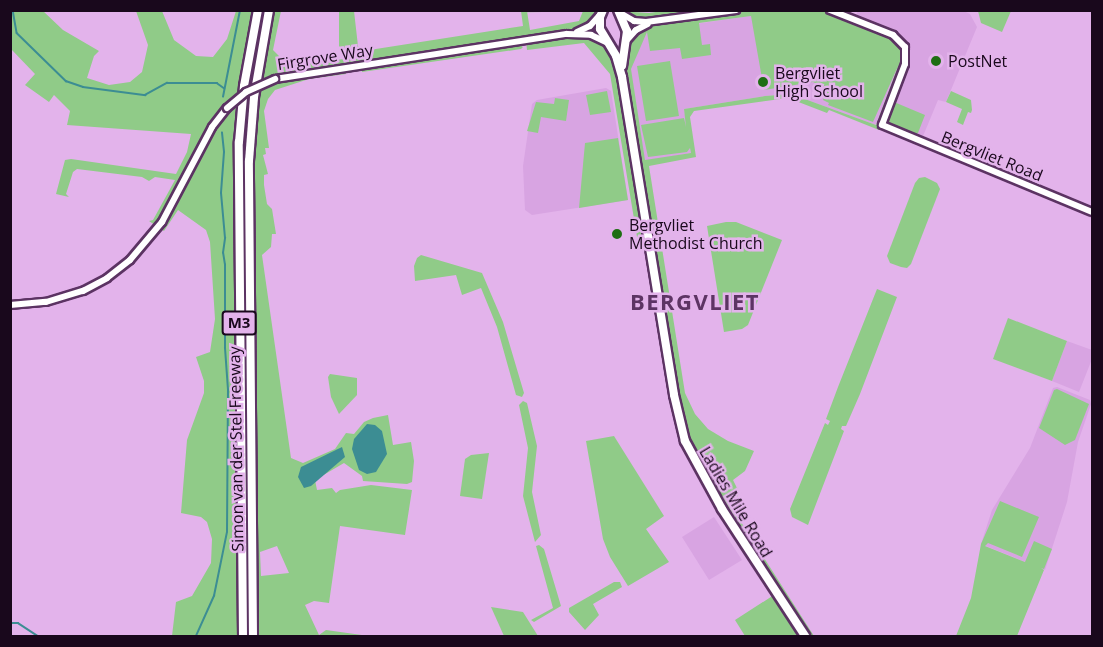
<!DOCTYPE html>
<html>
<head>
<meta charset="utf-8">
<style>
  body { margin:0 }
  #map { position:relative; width:1103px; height:647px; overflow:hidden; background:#e3b3eb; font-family:"Open Sans",sans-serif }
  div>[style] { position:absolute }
  .built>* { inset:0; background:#d8a4e2 }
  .green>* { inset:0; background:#90cb88 }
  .water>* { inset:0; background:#3c8d93 }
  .stream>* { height:1.5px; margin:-0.75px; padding:0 0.75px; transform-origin:0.75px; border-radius:0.75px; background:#3c8d93 }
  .roads { filter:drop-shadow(2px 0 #5c3363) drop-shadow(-2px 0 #5c3363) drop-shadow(0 2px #5c3363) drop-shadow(0 -2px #5c3363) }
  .minor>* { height:6px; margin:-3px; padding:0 3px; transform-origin:3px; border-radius:3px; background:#fff }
  .major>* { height:8px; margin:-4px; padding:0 4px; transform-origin:4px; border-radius:4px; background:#fff }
  .highway>* { height:8px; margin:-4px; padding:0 4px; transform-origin:4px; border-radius:4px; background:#fff }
  .bridges { filter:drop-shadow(2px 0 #5c3363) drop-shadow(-2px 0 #5c3363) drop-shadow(0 2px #5c3363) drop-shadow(0 -2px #5c3363) }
  .minor-bridge>* { height:6px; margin:-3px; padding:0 3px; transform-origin:3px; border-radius:3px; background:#fff }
  .dots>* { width:16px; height:16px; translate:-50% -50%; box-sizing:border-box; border:3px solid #e3b3eb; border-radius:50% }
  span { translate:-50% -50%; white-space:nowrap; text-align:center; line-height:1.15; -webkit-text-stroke:5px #e3b3eb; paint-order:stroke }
  .shield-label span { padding:2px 4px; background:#e3b3eb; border:2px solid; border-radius:4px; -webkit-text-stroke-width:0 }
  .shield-label { font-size:15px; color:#19081c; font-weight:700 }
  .street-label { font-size:16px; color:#19081c }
  .poi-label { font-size:16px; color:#19081c }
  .left { translate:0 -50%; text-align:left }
  .district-label { font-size:22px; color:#5d3464; font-weight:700; letter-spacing:1.5px }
  .frame { position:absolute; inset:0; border:12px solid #19081c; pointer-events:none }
</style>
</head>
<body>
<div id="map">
  <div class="built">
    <div style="clip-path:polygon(858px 10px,962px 10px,970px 14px,977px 27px,946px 102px,938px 100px,921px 141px,882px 125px,905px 64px,855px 19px)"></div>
    <div style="clip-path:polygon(785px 11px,887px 40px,899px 65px,876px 125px,791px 94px,765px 96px,684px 109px,691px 153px,645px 161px,630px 69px,647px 31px)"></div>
    <div style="clip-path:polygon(606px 88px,611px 91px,628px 200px,532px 215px,525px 210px,523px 166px,532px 104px,537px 100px)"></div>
    <div style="clip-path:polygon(1067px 341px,1092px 350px,1092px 359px,1079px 392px,1052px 381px)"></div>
    <div style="clip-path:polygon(1057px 387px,1090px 400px,1091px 404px,1078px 442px,1067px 502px,1045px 570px,981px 544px,992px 510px,1030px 448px,1053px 388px)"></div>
    <div style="clip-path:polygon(714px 517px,742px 560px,709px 580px,682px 537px)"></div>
  </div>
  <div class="green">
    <div style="clip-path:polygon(evenodd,339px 10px,354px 11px,358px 46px,363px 51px,523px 26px,521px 11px,527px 11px,530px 30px,579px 21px,583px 11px,602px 11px,593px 23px,572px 33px,600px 38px,618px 61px,643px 22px,618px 11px,649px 13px,669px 10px,830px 11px,902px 42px,904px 69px,879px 130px,829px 110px,827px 113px,788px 98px,694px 111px,690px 117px,696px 157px,649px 166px,685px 393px,695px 414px,708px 429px,728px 441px,754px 451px,745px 471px,733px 480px,739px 492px,734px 511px,814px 636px,805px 636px,792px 618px,800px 636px,745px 636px,735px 620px,777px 593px,685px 441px,649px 248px,639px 249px,610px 74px,584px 43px,527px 50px,526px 41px,345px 67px,346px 74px,309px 79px,275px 90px,268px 99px,264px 111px,269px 148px,265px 148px,266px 154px,263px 155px,268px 174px,264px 175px,264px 185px,267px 204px,272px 209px,276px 234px,272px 234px,271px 247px,262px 255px,291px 458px,303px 463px,335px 449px,346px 433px,354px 434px,364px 422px,373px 418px,388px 415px,393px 445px,411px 442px,414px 461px,412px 482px,407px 484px,363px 481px,362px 476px,344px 463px,315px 480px,317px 490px,332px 488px,336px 493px,340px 490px,371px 485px,412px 490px,405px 535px,340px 526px,329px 603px,314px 601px,305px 605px,319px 635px,326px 630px,369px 636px,172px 636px,176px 602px,192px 596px,211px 563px,212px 539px,207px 522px,201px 517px,181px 513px,187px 440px,204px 393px,204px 381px,196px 357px,210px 352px,215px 319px,210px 242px,206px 230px,178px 210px,164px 231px,149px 221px,153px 220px,175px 180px,155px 177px,149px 181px,142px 177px,77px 169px,73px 172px,66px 194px,69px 197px,56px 194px,65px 160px,71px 159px,176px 174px,187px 152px,191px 134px,67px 125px,70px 111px,54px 95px,49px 102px,25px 85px,35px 74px,11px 49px,10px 11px,43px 11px,63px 30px,99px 51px,94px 56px,87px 78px,109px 85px,130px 82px,142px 72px,148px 45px,136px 11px,162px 11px,174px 40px,196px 56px,213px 57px,227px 39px,236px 11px,281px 11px,273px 50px,283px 60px,297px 65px,344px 59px,339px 46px,339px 10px,751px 16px,764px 90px,813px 82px,817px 84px,816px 89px,825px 93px,823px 100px,829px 103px,828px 105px,873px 122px,899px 64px,876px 125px,791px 94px,765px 96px,684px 109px,686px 127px,684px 118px,641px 125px,648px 157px,687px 152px,690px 148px,691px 153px,645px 160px,631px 69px,647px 32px,650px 51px,680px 48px,682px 59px,711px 55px,710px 44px,702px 45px,699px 23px,751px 16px,339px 10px,277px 546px,289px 573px,261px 576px,260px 552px,277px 546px)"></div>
    <div style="clip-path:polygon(978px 11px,978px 10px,1011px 11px,1002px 32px,981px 23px)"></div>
    <div style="clip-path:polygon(520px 45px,523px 47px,521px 49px,362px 72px,361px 68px)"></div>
    <div style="clip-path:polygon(670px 61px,679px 116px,646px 121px,637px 66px)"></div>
    <div style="clip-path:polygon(607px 91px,611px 112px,590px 115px,586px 95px)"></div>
    <div style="clip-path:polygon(951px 91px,971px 100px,972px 110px,971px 113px,968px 112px,963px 125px,957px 122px,962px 109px,946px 102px)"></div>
    <div style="clip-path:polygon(555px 98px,569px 100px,566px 121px,541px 117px,538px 133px,527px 131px,536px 102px,554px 104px)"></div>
    <div style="clip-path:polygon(894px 102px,925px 115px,918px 133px,914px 135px,889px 124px,887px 121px)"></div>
    <div style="clip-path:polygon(618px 138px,628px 200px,579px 208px,585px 143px)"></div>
    <div style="clip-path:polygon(925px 177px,937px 183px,940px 189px,911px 264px,907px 268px,901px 267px,890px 263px,887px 256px,915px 183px,919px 178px)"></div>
    <div style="clip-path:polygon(726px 222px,736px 222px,782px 240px,748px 325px,742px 329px,724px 332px,707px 226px)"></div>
    <div style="clip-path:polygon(421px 255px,482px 273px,503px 322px,524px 393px,522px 397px,516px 395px,497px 327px,481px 288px,462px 295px,456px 275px,415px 281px,414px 266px,417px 258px)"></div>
    <div style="clip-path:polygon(877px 289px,897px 297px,860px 394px,846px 426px,842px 426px,841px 429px,844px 431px,808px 525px,792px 517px,790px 509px,825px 423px,828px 425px,830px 421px,826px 419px,838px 387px)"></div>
    <div style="clip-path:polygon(1008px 318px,1067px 341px,1052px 381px,993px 359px)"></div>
    <div style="clip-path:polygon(330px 374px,357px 378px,357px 395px,339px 414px,331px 397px,328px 377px)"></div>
    <div style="clip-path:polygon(1057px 389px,1089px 404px,1075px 440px,1065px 445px,1039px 428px,1054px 390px)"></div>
    <div style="clip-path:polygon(523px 401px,527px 403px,537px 446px,532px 492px,541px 535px,535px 542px,523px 496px,528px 448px,519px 405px)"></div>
    <div style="clip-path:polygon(614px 436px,664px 516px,646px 529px,669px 562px,628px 586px,610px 557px,603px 539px,586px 441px)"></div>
    <div style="clip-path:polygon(489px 453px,482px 499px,460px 496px,465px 459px,471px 455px)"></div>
    <div style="clip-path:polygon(1000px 501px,1039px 517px,1022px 557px,988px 543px,985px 546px,1025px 562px,1034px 541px,1052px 549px,1044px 569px,1041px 568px,1044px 570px,1017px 636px,956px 636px,971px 598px,981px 544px)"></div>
    <div style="clip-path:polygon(539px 545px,544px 549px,561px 606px,534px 622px,531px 620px,553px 608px,536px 546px)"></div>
    <div style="clip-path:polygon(614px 582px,620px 582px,622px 587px,593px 604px,599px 615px,585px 630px,569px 612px,569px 608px)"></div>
    <div style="clip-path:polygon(491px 607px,523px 612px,538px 636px,504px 636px)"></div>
  </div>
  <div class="water">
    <div style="clip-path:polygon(367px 424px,375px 425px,382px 431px,387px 454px,376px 472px,367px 474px,359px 470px,352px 449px,354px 439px)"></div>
    <div style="clip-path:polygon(342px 447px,345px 457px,311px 486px,304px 488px,298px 477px,301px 467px)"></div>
  </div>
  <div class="stream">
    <div style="left:13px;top:10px;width:23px;rotate:80deg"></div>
    <div style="left:17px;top:33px;width:69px;rotate:44.4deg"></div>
    <div style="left:66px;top:81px;width:18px;rotate:19deg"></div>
    <div style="left:83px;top:87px;width:63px;rotate:7.4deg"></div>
    <div style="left:145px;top:95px;width:25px;rotate:-29deg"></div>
    <div style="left:167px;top:83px;width:50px"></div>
    <div style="left:217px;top:83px;width:9px;rotate:36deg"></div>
    <div style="left:223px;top:97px;width:89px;rotate:-78.9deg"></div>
    <div style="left:10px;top:623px;width:8px"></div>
    <div style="left:18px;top:623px;width:24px;rotate:33deg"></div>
    <div style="left:196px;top:636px;width:44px;rotate:-65.8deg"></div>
    <div style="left:214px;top:596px;width:65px;rotate:-78.5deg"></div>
    <div style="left:227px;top:532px;width:142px;rotate:-89.6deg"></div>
    <div style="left:228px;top:390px;width:42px;rotate:-94.1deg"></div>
    <div style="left:225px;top:348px;width:83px;rotate:-90deg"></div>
    <div style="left:225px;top:265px;width:12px;rotate:-99deg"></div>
    <div style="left:223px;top:253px;width:15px;rotate:-82deg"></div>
    <div style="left:225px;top:238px;width:45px;rotate:-95.1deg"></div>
    <div style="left:221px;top:193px;width:41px;rotate:-85.8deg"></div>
    <div style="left:224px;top:152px;width:19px;rotate:-96deg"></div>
  </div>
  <div class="roads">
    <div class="minor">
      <div style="left:830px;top:10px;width:68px;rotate:21.6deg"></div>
      <div style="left:893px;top:35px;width:17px;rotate:45deg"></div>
      <div style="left:905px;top:47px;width:17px;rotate:90deg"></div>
      <div style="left:905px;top:64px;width:65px;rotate:110.7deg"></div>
      <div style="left:882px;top:125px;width:227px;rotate:22.5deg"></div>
      <div style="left:622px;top:14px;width:14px;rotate:30deg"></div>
      <div style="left:634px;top:21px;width:12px;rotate:5deg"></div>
      <div style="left:646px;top:22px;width:91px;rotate:-7.6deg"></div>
      <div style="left:577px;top:32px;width:14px;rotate:-25deg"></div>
      <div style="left:590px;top:26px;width:15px;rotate:-48deg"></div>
      <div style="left:627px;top:40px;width:13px;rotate:-48deg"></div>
      <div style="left:636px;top:30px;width:13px;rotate:-27deg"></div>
      <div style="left:275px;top:79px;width:295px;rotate:-8.8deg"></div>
      <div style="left:567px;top:34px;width:24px;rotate:2deg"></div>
      <div style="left:591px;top:35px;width:17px;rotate:25deg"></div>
      <div style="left:10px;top:305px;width:36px;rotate:-5deg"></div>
      <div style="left:46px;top:302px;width:39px;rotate:-17deg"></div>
      <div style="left:83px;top:291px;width:27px;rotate:-28deg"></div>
      <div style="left:107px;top:278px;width:29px;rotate:-38deg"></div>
      <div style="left:130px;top:260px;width:50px;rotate:-49.9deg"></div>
      <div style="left:162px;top:222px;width:107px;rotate:-62.2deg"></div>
      <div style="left:212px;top:127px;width:24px;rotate:-52deg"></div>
    </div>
    <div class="major">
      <div style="left:603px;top:10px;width:8px;rotate:113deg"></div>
      <div style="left:600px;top:17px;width:12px;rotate:90deg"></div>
      <div style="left:600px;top:29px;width:31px;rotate:59deg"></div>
      <div style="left:616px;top:56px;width:22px;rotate:74deg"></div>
      <div style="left:622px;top:77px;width:322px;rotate:80.7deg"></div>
      <div style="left:674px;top:395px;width:47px;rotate:76.6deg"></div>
      <div style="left:685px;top:441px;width:77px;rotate:61.4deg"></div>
      <div style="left:722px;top:509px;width:152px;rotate:56.8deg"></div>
      <div style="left:618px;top:10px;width:23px;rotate:67deg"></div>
      <div style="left:627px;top:31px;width:35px;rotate:98deg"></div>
    </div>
    <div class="highway">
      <div style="left:243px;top:636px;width:494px;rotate:-90.5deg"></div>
      <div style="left:239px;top:142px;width:56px;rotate:-84.9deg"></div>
      <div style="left:244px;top:86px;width:77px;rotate:-79.6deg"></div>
      <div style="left:253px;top:636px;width:475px;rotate:-90.5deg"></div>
      <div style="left:249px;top:161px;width:64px;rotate:-85.5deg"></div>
      <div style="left:254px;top:97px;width:88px;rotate:-80.2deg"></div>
    </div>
  </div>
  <div class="bridges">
    <div class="minor-bridge">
      <div style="left:227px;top:108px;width:25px;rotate:-40deg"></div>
      <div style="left:246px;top:92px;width:32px;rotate:-24deg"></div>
    </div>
  </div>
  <div class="dots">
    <div style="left:936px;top:61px;background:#1e6e13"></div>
    <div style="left:763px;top:82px;background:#1e6e13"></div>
    <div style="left:617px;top:234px;background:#1e6e13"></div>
  </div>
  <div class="shield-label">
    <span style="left:239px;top:323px">M3</span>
  </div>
  <div class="street-label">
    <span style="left:325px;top:57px;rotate:-9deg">Firgrove Way</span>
    <span style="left:992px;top:156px;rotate:22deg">Bergvliet Road</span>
    <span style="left:236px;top:449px;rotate:-91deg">Simon van der Stel Freeway</span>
    <span style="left:736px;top:502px;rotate:59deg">Ladies Mile Road</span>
  </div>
  <div class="poi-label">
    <span class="left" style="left:948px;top:61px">PostNet</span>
    <span class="left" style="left:775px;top:82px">Bergvliet<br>High School</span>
    <span class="left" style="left:629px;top:234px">Bergvliet<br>Methodist Church</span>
  </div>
  <div class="district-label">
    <span style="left:695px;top:302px">BERGVLIET</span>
  </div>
  <div class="frame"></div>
</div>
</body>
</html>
